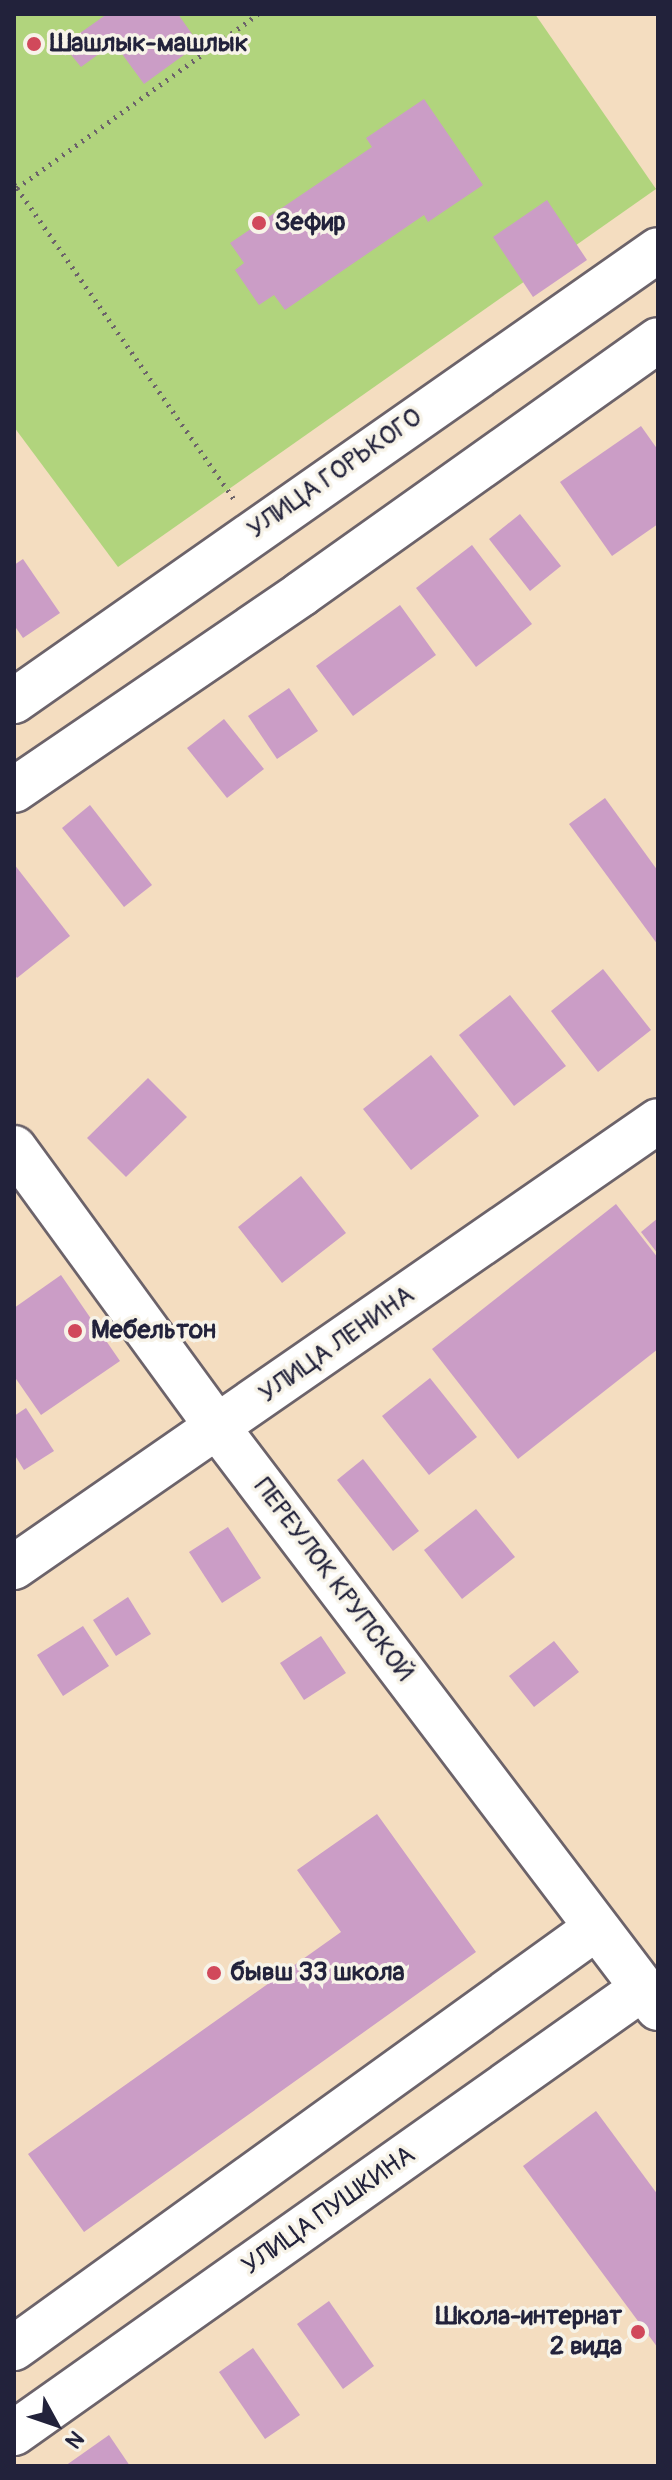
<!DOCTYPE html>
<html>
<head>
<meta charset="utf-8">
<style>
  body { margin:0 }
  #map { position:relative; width:672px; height:2480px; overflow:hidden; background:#f4ddc0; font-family:Pangolin,sans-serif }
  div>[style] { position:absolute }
  .green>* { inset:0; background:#b1d47d }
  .building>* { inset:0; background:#cb9dc6 }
  .path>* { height:5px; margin-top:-2.5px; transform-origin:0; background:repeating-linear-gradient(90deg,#6c636a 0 2px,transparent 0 8px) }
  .roads { filter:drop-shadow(2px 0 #6c636a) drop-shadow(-2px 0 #6c636a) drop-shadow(0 2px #6c636a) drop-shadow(0 -2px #6c636a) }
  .minor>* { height:44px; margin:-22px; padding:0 22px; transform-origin:22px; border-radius:22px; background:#fff }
  .dots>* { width:22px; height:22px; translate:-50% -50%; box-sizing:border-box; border:4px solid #f7f3e8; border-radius:50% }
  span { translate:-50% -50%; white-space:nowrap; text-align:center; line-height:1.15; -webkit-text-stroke:7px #f7f3e8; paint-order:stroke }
  .poi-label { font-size:26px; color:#22223b; font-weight:700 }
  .left { translate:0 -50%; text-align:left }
  .right { translate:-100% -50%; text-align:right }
  .street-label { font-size:26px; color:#22223b }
  .frame { position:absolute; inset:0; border:16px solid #22223b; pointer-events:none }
  .north { position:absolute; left:16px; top:2384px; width:80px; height:80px; -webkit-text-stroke:6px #f7f3e8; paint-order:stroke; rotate:130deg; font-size:22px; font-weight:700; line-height:32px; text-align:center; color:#22223b }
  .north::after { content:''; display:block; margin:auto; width:28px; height:36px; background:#22223b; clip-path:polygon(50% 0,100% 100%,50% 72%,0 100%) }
</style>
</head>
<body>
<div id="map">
  <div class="green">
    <div style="clip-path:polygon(14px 14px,535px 14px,656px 189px,118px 567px,14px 427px)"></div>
  </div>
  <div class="building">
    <div style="clip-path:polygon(107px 14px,178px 14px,199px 44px,144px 84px,114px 43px,81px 67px,63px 45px)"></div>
    <div style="clip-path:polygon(424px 99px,483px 185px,428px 222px,424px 215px,285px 310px,274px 295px,259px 305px,235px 270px,244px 263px,230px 243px,372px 147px,366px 138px)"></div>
    <div style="clip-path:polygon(547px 200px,587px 260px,533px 297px,493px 237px)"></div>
    <div style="clip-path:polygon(641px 426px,658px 450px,658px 524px,612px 556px,560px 482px)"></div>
    <div style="clip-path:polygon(520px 514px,561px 566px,530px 591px,489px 539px)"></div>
    <div style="clip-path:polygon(472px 545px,532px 624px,476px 667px,416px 588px)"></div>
    <div style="clip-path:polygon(23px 559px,60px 613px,23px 638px,14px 625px,14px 565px)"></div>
    <div style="clip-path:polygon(400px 605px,436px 655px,353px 716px,316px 666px)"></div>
    <div style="clip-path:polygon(289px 688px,318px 731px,277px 759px,248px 716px)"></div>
    <div style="clip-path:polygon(224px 719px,264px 769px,227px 798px,187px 748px)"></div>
    <div style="clip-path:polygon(605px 798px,658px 871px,658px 945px,569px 824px)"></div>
    <div style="clip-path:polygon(90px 805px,152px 885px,124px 907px,62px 828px)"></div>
    <div style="clip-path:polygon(14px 864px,70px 936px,17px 978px,14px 974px)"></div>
    <div style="clip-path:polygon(603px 969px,651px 1030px,598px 1072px,551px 1011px)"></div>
    <div style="clip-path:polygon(510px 995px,566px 1066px,514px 1106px,459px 1035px)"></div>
    <div style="clip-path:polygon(431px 1055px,479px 1116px,411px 1170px,363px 1109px)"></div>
    <div style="clip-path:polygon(148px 1078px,187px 1117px,126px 1177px,87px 1138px)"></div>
    <div style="clip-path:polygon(301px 1176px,346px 1233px,282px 1283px,238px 1227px)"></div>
    <div style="clip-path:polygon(616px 1204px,658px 1258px,658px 1349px,518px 1459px,432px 1349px)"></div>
    <div style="clip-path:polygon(658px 1218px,658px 1254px,641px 1232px)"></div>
    <div style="clip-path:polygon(61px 1275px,120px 1361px,41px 1415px,14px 1376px,14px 1308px)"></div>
    <div style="clip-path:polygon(430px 1378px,477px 1437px,429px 1475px,382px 1416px)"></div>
    <div style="clip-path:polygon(26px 1408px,54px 1451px,24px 1470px,14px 1454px,14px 1416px)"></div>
    <div style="clip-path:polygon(363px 1459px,419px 1531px,393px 1551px,337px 1480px)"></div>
    <div style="clip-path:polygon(476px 1509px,515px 1557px,462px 1599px,424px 1550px)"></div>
    <div style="clip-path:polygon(228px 1527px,261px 1578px,222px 1603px,189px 1552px)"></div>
    <div style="clip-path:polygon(128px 1597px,151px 1634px,116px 1656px,93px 1620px)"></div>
    <div style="clip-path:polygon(83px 1626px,109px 1666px,63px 1696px,37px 1655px)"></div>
    <div style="clip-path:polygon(321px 1636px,346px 1673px,304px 1700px,280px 1663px)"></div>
    <div style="clip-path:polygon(554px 1641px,579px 1672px,534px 1707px,509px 1676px)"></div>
    <div style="clip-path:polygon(377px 1814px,476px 1952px,84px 2232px,28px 2154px,341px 1932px,297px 1870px)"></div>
    <div style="clip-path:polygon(596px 2111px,658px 2195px,658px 2348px,523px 2166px)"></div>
    <div style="clip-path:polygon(329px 2301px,374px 2366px,343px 2389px,297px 2324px)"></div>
    <div style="clip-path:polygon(253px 2348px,300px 2415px,265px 2439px,219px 2372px)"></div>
    <div style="clip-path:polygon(109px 2435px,130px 2466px,65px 2466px)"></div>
  </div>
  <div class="path">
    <div style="left:14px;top:184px;width:5px;rotate:53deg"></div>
    <div style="left:17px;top:188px;width:297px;rotate:-35.8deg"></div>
    <div style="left:17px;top:188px;width:379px;rotate:55.1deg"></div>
  </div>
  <div class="roads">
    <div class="minor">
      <div style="left:14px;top:701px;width:786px;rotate:-35deg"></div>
      <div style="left:14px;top:790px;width:348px;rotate:-34.3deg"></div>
      <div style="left:301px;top:594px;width:438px;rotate:-35.4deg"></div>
      <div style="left:14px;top:1148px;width:346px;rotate:53.9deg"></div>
      <div style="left:218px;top:1428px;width:728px;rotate:52.82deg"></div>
      <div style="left:14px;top:1567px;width:783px;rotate:-34.7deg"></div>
      <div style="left:14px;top:2348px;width:718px;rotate:-35.82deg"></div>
      <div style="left:14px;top:2433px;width:770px;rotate:-35.28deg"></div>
    </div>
  </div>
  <div class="dots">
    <div style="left:34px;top:44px;background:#d1495b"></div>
    <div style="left:259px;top:223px;background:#d1495b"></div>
    <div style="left:75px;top:1331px;background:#d1495b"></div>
    <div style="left:214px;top:1973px;background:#d1495b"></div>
    <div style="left:638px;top:2332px;background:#d1495b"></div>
  </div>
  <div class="poi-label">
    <span class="left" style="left:50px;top:44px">Шашлык-машлык</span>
    <span class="left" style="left:275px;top:223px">Зефир</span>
    <span class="left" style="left:91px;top:1331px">Мебельтон</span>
    <span class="left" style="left:230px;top:1973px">бывш 33 школа</span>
    <span class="right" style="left:622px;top:2332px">Школа-интернат<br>2 вида</span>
  </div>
  <div class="street-label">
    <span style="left:335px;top:474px;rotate:-35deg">УЛИЦА ГОРЬКОГО</span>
    <span style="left:337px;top:1345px;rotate:-35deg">УЛИЦА ЛЕНИНА</span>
    <span style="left:333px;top:1580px;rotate:53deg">ПЕРЕУЛОК КРУПСКОЙ</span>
    <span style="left:329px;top:2211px;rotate:-35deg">УЛИЦА ПУШКИНА</span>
  </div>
  <div class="frame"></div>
  <div class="north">N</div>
</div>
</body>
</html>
